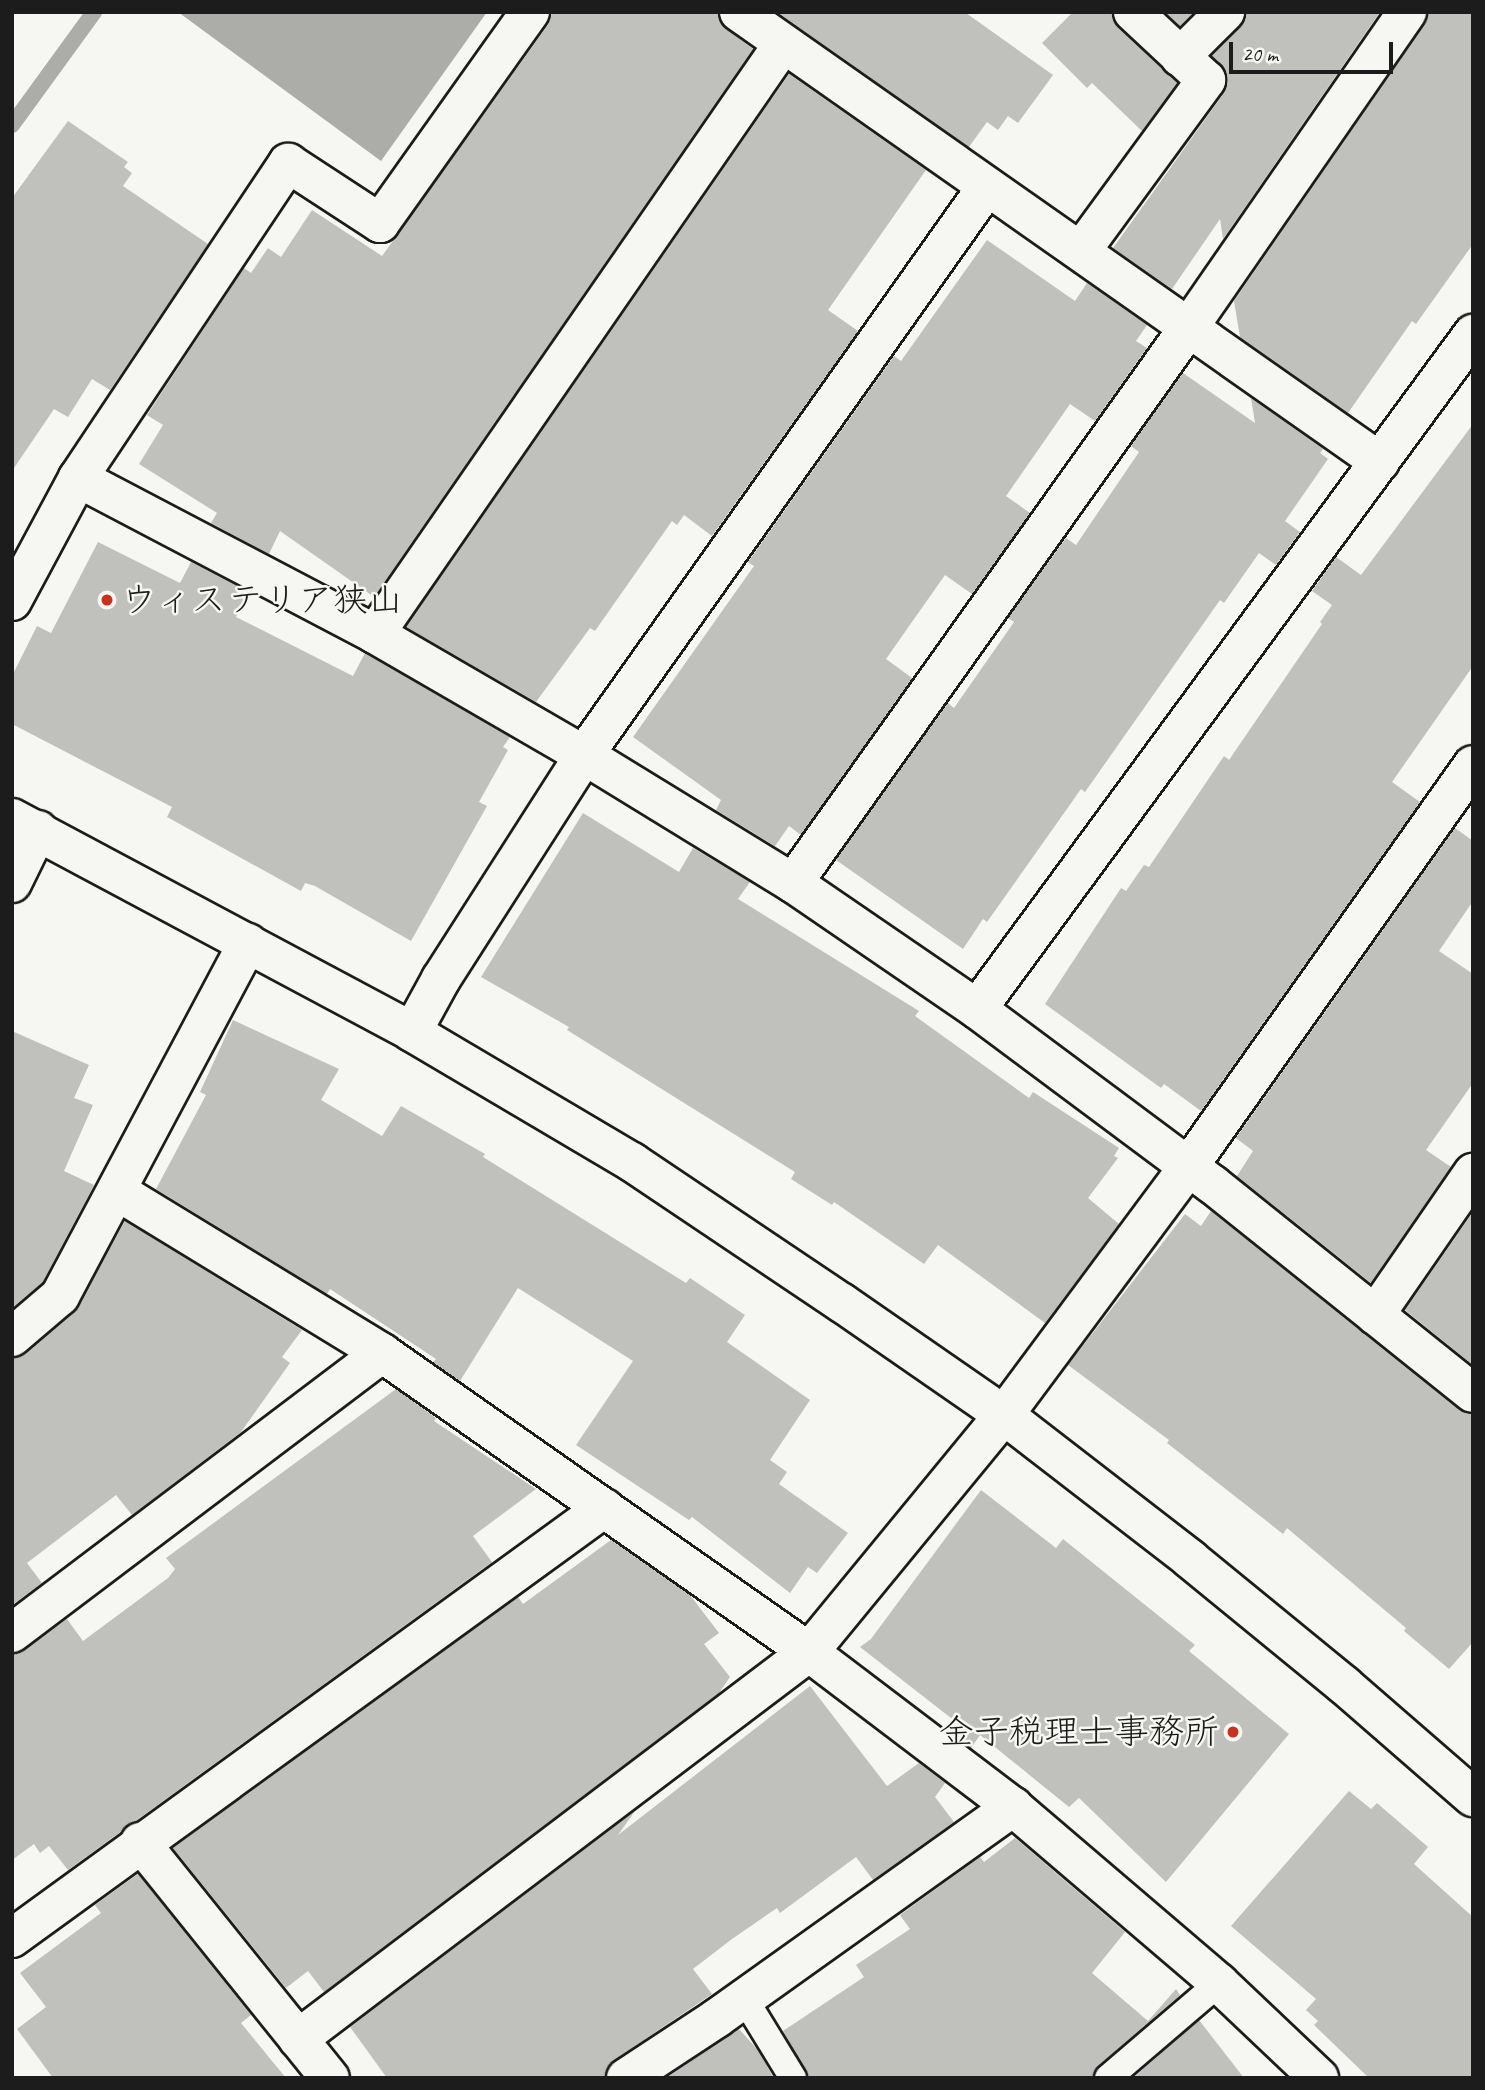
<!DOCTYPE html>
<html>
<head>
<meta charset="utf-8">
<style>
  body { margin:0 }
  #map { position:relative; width:1485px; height:2090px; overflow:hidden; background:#f6f6f2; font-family:Caveat,"Klee One",sans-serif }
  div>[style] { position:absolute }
  .water>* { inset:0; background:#acaca9 }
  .stream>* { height:16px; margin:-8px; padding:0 8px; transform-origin:8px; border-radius:8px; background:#acaca9 }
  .building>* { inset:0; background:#c0c0bd }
  .roads { filter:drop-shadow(2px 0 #1c1c1c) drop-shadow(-2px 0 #1c1c1c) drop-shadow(0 2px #1c1c1c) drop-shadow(0 -2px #1c1c1c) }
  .lane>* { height:26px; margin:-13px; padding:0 13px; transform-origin:13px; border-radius:13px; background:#f6f6f2 }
  .street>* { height:38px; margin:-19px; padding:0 19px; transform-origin:19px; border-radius:19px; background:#f6f6f2 }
  .secondary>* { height:38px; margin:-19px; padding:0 19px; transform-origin:19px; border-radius:19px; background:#f6f6f2 }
  .dots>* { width:19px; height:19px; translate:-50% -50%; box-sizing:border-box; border:4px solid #f6f6f2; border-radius:50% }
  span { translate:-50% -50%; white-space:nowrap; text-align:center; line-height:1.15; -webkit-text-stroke:5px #f6f6f2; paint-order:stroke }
  .poi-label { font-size:35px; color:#1c1c1c }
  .left { translate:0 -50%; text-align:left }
  .right { translate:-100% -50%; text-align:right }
  .frame { position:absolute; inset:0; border:14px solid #1c1c1c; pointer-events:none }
  .scale { position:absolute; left:1229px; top:42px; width:164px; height:32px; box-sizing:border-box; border:4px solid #1c1c1c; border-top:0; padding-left:9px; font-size:21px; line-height:24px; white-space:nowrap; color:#1c1c1c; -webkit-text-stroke:5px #f6f6f2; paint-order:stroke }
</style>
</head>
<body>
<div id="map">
  <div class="water">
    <div style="clip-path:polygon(178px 12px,487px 12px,381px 161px)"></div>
  </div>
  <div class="stream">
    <div style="left:12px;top:125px;width:140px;rotate:-54deg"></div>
  </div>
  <div class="building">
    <div style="clip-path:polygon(552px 12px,718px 12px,726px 29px,753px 49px,374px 597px,280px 531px,269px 554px,211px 523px,217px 513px,139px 464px,163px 425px,147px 415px,244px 268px,251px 273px,268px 248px,281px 257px,312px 210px,382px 256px,548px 25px)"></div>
    <div style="clip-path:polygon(777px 12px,966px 13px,1053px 75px,1018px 123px,1008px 116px,998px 130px,987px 122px,969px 147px)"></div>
    <div style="clip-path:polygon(1073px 12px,1112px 12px,1118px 28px,1177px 83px,1142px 131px,1092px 83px,1087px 88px,1042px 43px)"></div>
    <div style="clip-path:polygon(1165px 12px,1194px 12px,1180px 26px)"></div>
    <div style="clip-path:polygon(1246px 12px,1380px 12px,1223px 239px,1220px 219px,1172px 289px,1113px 248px,1224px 93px,1227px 73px,1212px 56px,1240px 27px)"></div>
    <div style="clip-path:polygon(1429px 12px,1473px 12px,1473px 244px,1416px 324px,1412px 321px,1348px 413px,1240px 337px,1234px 301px,1425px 24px)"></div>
    <div style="clip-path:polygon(789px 74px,926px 170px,828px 310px,858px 331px,712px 536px,684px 515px,677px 525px,672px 521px,595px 631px,590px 628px,536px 702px,406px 627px)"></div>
    <div style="clip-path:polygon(68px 121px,128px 162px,124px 167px,132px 173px,123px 186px,208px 244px,110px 390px,92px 379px,68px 417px,54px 409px,12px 471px,12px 198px)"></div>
    <div style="clip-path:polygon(987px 240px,1075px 301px,1087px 283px,1147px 325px,1136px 341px,1147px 348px,1095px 421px,1070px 404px,1006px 496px,1030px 513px,972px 594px,945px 575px,886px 659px,912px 678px,801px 835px,789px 826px,775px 846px,716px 810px,721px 800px,633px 737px,754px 566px,748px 562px,894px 356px,901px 361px)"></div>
    <div style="clip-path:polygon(1183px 373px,1255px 423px,1251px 398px,1323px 449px,1320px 453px,1328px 459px,1285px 521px,1300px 532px,1276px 565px,1259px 553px,1224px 603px,1220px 600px,1085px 792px,1081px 789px,987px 922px,983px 919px,963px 949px,836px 860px,948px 703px,954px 708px,1014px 622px,1008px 618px,1066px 538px,1076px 545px,1139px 452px,1131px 446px)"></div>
    <div style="clip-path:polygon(1473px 424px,1473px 666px,1392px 782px,1420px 802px,1201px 1111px,1164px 1084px,1161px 1088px,1045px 1004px,1121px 888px,1126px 891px,1144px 865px,1149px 867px,1224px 756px,1229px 760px,1322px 624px,1320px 622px,1332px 605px,1312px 591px,1336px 557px,1361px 575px)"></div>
    <div style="clip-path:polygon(98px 542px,180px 583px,191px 562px,249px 592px,236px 617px,353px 676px,365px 653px,510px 737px,503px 747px,508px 750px,479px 802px,487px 806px,411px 941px,315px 886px,305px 883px,301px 891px,167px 817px,172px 807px,12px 724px,12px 676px,37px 626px,51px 633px)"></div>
    <div style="clip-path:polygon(583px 813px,679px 872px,693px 848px,750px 882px,738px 899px,919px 1011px,915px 1016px,1029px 1098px,1033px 1092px,1119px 1148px,1114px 1156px,1118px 1158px,1088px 1198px,1119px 1224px,1045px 1323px,938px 1245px,924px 1264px,834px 1202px,832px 1205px,791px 1179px,795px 1172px,567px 1030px,569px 1027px,481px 977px)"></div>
    <div style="clip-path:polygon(1455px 828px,1473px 841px,1473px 901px,1439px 951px,1473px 974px,1473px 1083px,1426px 1150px,1451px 1167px,1371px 1283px,1237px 1176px,1253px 1151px,1236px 1138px)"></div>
    <div style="clip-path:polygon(233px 1020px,339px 1069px,321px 1100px,382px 1136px,401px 1106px,485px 1154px,483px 1157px,686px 1283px,690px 1278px,745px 1315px,727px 1342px,810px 1400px,770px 1460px,787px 1472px,779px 1484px,848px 1533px,817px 1573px,808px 1567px,790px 1593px,692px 1517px,689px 1520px,576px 1445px,633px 1361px,518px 1288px,460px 1381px,433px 1362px,436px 1359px,330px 1289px,327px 1294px,156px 1189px,206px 1095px,200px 1092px)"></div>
    <div style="clip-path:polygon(12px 1031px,89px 1065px,74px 1098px,93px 1105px,64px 1171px,94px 1185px,43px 1282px,12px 1308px)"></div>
    <div style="clip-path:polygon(1211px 1211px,1459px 1410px,1473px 1414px,1473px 1642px,1449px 1669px,1404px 1631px,1406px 1628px,1287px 1528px,1283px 1534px,1167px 1443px,1169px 1440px,1068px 1365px,1185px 1214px,1201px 1226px)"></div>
    <div style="clip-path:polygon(1473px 1212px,1473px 1365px,1405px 1310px)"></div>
    <div style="clip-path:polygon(125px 1221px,302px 1330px,282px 1357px,290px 1363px,241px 1432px,132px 1515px,116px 1495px,27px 1563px,42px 1583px,12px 1605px,12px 1358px,26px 1354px,75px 1312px)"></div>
    <div style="clip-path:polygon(396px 1389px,436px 1418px,434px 1421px,536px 1489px,473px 1536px,492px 1562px,68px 1870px,49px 1846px,40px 1853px,34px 1844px,12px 1860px,12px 1654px,25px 1650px,67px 1619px,83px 1641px,168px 1578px,175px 1569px,166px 1558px)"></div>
    <div style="clip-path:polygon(981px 1490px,1056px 1548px,1063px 1539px,1195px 1645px,1189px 1651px,1289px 1734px,1166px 1882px,1079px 1798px,1069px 1807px,980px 1735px,971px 1748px,956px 1736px,965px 1729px,860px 1647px,871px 1639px)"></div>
    <div style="clip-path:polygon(611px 1540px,690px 1595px,719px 1633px,704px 1644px,730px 1677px,719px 1693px,324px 1992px,308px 1971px,286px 1988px,173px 1848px,518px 1597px,523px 1604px)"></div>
    <div style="clip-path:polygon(810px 1686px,887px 1786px,919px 1763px,945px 1783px,935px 1797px,954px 1822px,873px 1880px,856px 1857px,780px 1913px,777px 1908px,732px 1939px,693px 1969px,712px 1994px,614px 2060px,607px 2068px,604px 2078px,387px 2078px,350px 2027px,635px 1811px,618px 1835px)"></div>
    <div style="clip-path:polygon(1349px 1791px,1371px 1809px,1377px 1803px,1428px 1847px,1414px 1864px,1473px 1917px,1473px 2078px,1369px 2078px,1314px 2025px,1318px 2021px,1306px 2010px,1316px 1999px,1231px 1926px)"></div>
    <div style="clip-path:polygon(1015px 1838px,1125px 1932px,1092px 1973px,1148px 2021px,1176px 1989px,1180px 1995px,1098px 2066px,1093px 2078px,809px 2078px,783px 2031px,864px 1977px,856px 1965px,910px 1929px,900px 1915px,980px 1857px,984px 1862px)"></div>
    <div style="clip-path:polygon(138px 1874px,251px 2015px,241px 2023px,286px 2078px,53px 2078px,17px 2029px,46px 2007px,20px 1973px,101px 1913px,95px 1905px)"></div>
    <div style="clip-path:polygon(1199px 2020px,1244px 2078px,1133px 2078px)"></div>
    <div style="clip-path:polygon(739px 2029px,757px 2049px,774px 2078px,666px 2078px)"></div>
  </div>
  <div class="roads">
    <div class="lane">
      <div style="left:744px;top:1998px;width:94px;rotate:58.5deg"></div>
      <div style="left:1108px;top:2078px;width:146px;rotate:-40.6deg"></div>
    </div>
    <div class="street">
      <div style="left:739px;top:12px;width:783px;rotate:35.07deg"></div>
      <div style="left:1180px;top:57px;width:64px;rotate:-45deg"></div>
      <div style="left:1081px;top:251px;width:212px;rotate:-53.8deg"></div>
      <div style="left:1206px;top:80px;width:100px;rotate:-137deg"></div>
      <div style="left:78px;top:478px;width:335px;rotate:27.7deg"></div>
      <div style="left:375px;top:634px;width:241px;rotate:30.1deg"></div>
      <div style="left:584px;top:755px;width:245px;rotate:31.5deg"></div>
      <div style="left:793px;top:883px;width:223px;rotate:34.4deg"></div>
      <div style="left:977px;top:1009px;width:293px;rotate:36.7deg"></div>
      <div style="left:1212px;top:1184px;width:334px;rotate:38.7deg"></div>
      <div style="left:12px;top:601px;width:140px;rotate:-61.8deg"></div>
      <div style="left:78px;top:478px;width:379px;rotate:-56.3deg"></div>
      <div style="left:288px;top:163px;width:110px;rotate:33.1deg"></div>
      <div style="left:380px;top:223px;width:259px;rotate:-54.6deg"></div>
      <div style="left:375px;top:634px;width:717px;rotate:-55.34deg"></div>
      <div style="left:12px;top:883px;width:59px;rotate:-63.9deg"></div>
      <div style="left:793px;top:883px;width:683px;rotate:-54.54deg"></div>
      <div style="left:1189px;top:327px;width:383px;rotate:-55.3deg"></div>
      <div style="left:977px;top:1009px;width:838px;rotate:-53.69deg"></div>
      <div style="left:412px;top:1032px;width:60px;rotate:-61.3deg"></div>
      <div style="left:441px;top:979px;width:266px;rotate:-57.4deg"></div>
      <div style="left:584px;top:755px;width:695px;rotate:-54.66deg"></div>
      <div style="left:117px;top:1191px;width:311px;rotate:31.4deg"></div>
      <div style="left:382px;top:1353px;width:521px;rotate:35deg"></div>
      <div style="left:809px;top:1652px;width:256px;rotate:37.2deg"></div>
      <div style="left:1013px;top:1807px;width:271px;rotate:40.5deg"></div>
      <div style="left:1219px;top:1983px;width:138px;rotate:43.5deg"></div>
      <div style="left:1375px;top:1315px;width:173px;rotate:-55.4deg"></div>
      <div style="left:12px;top:1337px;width:63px;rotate:-40.5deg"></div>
      <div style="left:60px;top:1296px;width:400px;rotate:-62deg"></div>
      <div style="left:12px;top:1633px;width:464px;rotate:-37.1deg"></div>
      <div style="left:140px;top:1842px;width:303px;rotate:51.2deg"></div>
      <div style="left:12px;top:1938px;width:732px;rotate:-35.99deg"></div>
      <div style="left:298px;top:2039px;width:641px;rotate:-37.14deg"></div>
      <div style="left:809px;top:1652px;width:307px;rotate:-50.6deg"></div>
      <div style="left:1004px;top:1415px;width:310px;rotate:-53.4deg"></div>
      <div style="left:1189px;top:1166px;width:491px;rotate:-54.7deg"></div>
      <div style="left:626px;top:2078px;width:109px;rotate:-33.4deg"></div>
      <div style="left:717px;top:2018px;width:364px;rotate:-35.5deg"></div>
    </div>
    <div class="secondary">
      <div style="left:12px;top:818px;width:454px;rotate:28.1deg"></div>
      <div style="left:412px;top:1032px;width:256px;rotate:30.6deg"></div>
      <div style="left:632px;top:1162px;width:253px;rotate:33.9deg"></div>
      <div style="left:842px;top:1303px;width:197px;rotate:34.7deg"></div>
      <div style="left:1004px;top:1415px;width:235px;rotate:37.7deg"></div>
      <div style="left:1190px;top:1559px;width:199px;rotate:39.3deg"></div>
      <div style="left:1344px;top:1685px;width:171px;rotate:41deg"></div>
    </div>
  </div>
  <div class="dots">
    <div style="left:107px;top:600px;background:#c8321e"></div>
    <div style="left:1233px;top:1732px;background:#c8321e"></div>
  </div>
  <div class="poi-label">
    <span class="left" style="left:121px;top:600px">ウィステリア狭山</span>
    <span class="right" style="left:1219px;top:1732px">金子税理士事務所</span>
  </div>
  <div class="frame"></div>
  <div class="scale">20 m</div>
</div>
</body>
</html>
